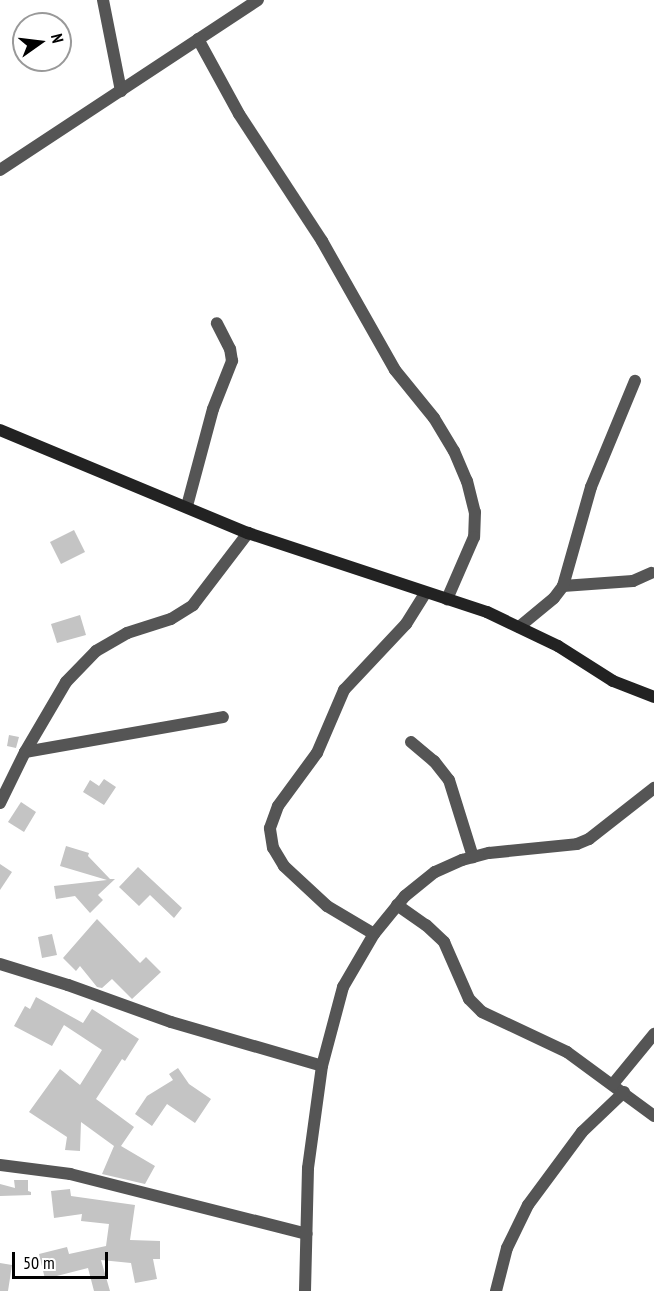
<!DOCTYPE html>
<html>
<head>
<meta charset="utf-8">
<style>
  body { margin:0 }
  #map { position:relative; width:654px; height:1291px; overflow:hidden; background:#fff; font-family:"PT Sans Narrow",sans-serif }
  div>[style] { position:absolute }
  .building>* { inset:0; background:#c4c4c4 }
  .street>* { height:12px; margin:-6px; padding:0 6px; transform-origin:6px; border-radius:6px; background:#555 }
  .secondary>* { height:12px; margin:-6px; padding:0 6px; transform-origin:6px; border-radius:6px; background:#222 }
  span { translate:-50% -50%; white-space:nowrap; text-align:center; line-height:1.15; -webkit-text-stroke:5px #fff; paint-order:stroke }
  .north { position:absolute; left:12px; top:12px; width:60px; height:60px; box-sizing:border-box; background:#fff; border:2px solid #999; border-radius:50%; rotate:76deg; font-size:16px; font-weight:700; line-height:24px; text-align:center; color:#000 }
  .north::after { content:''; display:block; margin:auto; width:21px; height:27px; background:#000; clip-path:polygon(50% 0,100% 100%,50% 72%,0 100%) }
  .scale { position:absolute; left:12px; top:1252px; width:96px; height:27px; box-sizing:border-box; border:3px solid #000; border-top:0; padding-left:8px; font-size:18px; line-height:21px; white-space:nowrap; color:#000; -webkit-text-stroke:4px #fff; paint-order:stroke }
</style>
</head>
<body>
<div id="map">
  <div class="building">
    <div style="clip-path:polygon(74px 530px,85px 552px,61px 564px,50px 542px)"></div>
    <div style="clip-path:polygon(80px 615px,86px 635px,57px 643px,51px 624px)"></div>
    <div style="clip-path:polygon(9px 735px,19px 737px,16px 748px,7px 746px)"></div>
    <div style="clip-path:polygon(104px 779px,116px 787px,104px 805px,83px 792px,90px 780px,99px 786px)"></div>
    <div style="clip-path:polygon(21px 802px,36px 812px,24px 832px,8px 822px)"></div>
    <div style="clip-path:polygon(66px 846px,89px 853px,88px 856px,110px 879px,115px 879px,98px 895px,103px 900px,90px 913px,75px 896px,56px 899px,54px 886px,107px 880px,60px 866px)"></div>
    <div style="clip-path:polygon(0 864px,12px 872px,0 890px)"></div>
    <div style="clip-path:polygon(138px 867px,182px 908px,174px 918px,150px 895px,139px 906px,119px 887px)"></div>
    <div style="clip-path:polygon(97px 919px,140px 963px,146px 957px,161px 972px,132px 999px,112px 979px,102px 988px,97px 987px,80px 966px,76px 971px,63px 958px)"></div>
    <div style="clip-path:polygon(52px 934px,57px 955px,42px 958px,38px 937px)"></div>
    <div style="clip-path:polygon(36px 997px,83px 1023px,92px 1009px,139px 1039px,125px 1061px,122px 1059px,96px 1099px,134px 1127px,121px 1146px,155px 1166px,145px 1184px,102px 1174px,114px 1146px,81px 1122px,80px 1151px,65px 1150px,67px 1137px,29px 1112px,60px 1069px,80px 1085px,102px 1050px,64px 1025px,52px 1046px,14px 1026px,25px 1006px,30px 1009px)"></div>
    <div style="clip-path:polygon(178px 1068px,189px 1084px,211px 1099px,195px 1123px,167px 1104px,152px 1126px,135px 1114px,147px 1096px,173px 1080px,169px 1074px)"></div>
    <div style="clip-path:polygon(14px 1180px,28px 1180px,28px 1191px,31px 1192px,31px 1195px,0 1196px,0 1184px,15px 1188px)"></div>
    <div style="clip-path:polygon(70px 1189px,71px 1196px,135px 1205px,130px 1240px,160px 1241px,160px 1259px,153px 1259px,157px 1279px,135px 1283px,131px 1263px,101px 1260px,110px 1291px,94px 1291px,88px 1268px,45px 1279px,39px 1254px,67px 1247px,69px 1254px,106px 1246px,109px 1224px,81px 1221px,82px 1214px,54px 1218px,51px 1191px)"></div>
    <div style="clip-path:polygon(0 1263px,12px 1265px,8px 1291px,0 1291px)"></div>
  </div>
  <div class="street">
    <div style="left:103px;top:0;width:93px;rotate:78.8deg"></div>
    <div style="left:198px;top:39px;width:85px;rotate:61.3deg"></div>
    <div style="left:239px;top:114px;width:152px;rotate:56.8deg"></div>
    <div style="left:322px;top:241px;width:148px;rotate:60.5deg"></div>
    <div style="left:395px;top:370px;width:62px;rotate:50.9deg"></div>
    <div style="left:434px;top:418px;width:39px;rotate:59deg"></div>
    <div style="left:454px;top:451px;width:33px;rotate:67deg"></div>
    <div style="left:467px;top:481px;width:32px;rotate:76deg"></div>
    <div style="left:475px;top:512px;width:25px;rotate:92deg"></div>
    <div style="left:474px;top:537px;width:68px;rotate:113.5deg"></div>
    <div style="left:0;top:170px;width:309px;rotate:-33.4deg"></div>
    <div style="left:187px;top:506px;width:100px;rotate:-75deg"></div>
    <div style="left:213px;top:409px;width:52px;rotate:-68.4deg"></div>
    <div style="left:232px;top:361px;width:12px;rotate:-99deg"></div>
    <div style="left:230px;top:349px;width:29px;rotate:-117deg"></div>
    <div style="left:563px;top:586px;width:70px;rotate:-4.1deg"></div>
    <div style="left:633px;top:581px;width:20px;rotate:-24deg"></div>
    <div style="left:519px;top:627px;width:45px;rotate:-39.6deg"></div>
    <div style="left:554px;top:598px;width:15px;rotate:-53deg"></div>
    <div style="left:563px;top:586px;width:103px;rotate:-74.2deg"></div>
    <div style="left:591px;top:487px;width:115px;rotate:-67.5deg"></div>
    <div style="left:411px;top:742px;width:30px;rotate:40deg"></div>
    <div style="left:434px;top:761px;width:24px;rotate:52deg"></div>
    <div style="left:449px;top:780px;width:81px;rotate:72.7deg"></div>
    <div style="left:25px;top:752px;width:201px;rotate:-10deg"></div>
    <div style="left:0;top:803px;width:57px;rotate:-63.9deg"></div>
    <div style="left:25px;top:752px;width:81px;rotate:-59.6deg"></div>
    <div style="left:66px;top:682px;width:43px;rotate:-45.9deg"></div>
    <div style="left:96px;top:651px;width:36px;rotate:-30deg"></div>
    <div style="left:127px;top:633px;width:46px;rotate:-17.7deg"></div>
    <div style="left:171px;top:619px;width:26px;rotate:-32deg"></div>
    <div style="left:193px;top:605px;width:91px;rotate:-52.6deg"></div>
    <div style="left:397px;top:905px;width:35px;rotate:35deg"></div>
    <div style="left:426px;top:925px;width:25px;rotate:43deg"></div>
    <div style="left:444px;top:942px;width:62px;rotate:66.3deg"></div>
    <div style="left:469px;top:999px;width:18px;rotate:45deg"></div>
    <div style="left:482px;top:1012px;width:94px;rotate:25.2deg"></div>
    <div style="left:567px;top:1052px;width:108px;rotate:36.3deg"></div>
    <div style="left:374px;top:934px;width:55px;rotate:-149.2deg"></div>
    <div style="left:327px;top:906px;width:59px;rotate:-137.1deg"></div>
    <div style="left:284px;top:866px;width:21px;rotate:-121deg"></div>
    <div style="left:273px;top:848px;width:20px;rotate:-99deg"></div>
    <div style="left:270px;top:828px;width:23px;rotate:-70deg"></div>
    <div style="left:278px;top:806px;width:66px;rotate:-53.7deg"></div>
    <div style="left:317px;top:753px;width:69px;rotate:-66.8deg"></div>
    <div style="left:344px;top:690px;width:91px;rotate:-46.8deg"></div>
    <div style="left:406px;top:624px;width:36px;rotate:-58deg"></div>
    <div style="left:0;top:964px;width:71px;rotate:17.2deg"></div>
    <div style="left:68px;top:985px;width:109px;rotate:19.8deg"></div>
    <div style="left:171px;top:1022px;width:157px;rotate:16.2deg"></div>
    <div style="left:613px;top:1084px;width:65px;rotate:-50.6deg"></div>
    <div style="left:0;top:1165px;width:71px;rotate:7.3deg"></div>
    <div style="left:70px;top:1174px;width:244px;rotate:14.2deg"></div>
    <div style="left:305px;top:1291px;width:123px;rotate:-88.6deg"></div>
    <div style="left:308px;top:1168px;width:103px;rotate:-82.2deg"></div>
    <div style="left:322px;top:1066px;width:82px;rotate:-75.1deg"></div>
    <div style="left:343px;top:987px;width:61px;rotate:-59.7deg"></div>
    <div style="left:374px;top:934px;width:49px;rotate:-50.8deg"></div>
    <div style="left:405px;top:896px;width:38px;rotate:-39deg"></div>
    <div style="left:435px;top:872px;width:30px;rotate:-24deg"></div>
    <div style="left:462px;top:860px;width:28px;rotate:-15deg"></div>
    <div style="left:489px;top:853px;width:88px;rotate:-5.8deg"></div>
    <div style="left:577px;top:844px;width:13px;rotate:-23deg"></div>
    <div style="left:589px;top:839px;width:83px;rotate:-38.1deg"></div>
    <div style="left:496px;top:1291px;width:44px;rotate:-75.7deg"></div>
    <div style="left:507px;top:1248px;width:48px;rotate:-64deg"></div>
    <div style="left:528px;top:1205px;width:91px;rotate:-53.5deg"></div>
    <div style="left:582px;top:1132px;width:58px;rotate:-43.6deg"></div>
  </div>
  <div class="secondary">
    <div style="left:0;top:430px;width:269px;rotate:22.6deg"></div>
    <div style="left:248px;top:533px;width:252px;rotate:18.3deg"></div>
    <div style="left:487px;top:612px;width:79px;rotate:25.6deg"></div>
    <div style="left:558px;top:646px;width:65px;rotate:32.5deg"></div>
    <div style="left:613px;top:681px;width:44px;rotate:21.3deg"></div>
  </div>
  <div class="north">N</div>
  <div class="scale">50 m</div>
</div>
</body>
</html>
